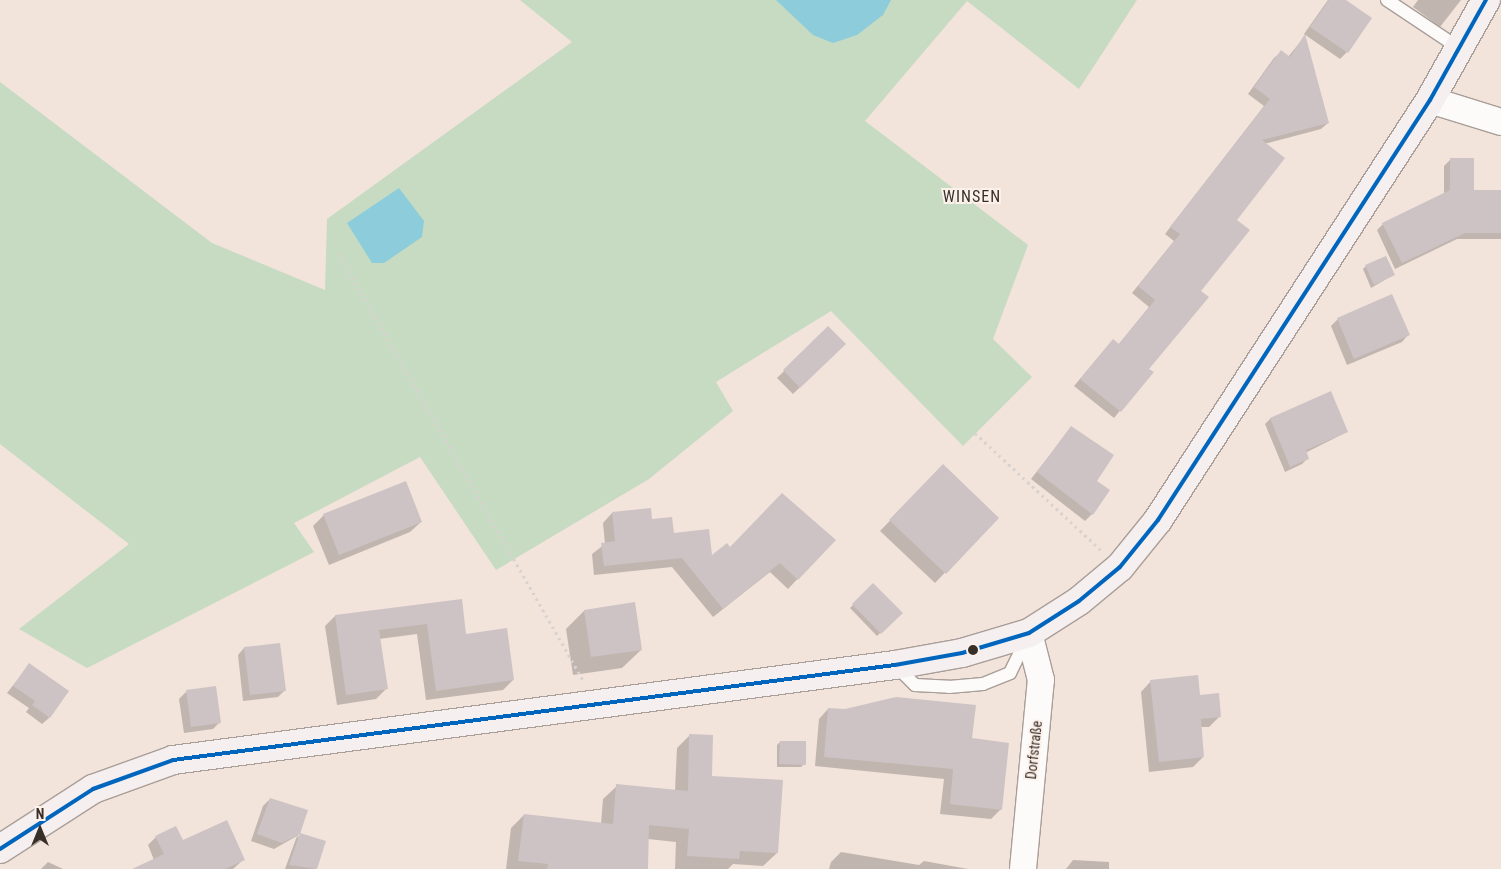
<!DOCTYPE html>
<html>
<head>
<meta charset="utf-8">
<style>
  body { margin:0 }
  #map { position:relative; width:1501px; height:869px; overflow:hidden; background:#f2e3db; font-family:"Roboto Condensed",sans-serif }
  div>[style] { position:absolute }
  .green>* { inset:0; background:#c6dbc2 }
  .water>* { inset:0; background:#8dcddb }
  .shadow>* { inset:0; background:#0003 }
  .building>* { inset:0; background:#cdc3c4 }
  .path>* { height:3px; margin-top:-1.5px; transform-origin:0; background:repeating-linear-gradient(90deg,#d7d2d0 0 2.5px,transparent 0 6.5px) }
  .roads { filter:drop-shadow(1px 0 #a99e98) drop-shadow(-1px 0 #a99e98) drop-shadow(0 1px #a99e98) drop-shadow(0 -1px #a99e98) }
  .lane>* { height:12px; margin:-6px; padding:0 6px; transform-origin:6px; border-radius:6px; background:#fdfbfa }
  .street>* { height:26px; margin:-13px; padding:0 13px; transform-origin:13px; border-radius:13px; background:#fdfbfa }
  .secondary>* { height:28px; margin:-14px; padding:0 14px; transform-origin:14px; border-radius:14px; background:#f5efef }
  .bus-1>* { height:4px; margin:-2px; padding:0 2px; transform-origin:2px; border-radius:2px; background:#0065bd }
  .dots>* { width:14px; height:14px; translate:-50% -50%; box-sizing:border-box; border:2px solid #fcf1eb; border-radius:50% }
  span { translate:-50% -50%; white-space:nowrap; text-align:center; line-height:1.15; -webkit-text-stroke:4px #fcf1eb; paint-order:stroke }
  .street-label { font-size:14px; color:#392f29 }
  .quarter-label { font-size:16px; color:#392f29; letter-spacing:1px }
  .north { position:absolute; left:15px; top:804px; width:50px; height:50px; -webkit-text-stroke:4px #fcf1eb; paint-order:stroke; rotate:0deg; font-size:14px; font-weight:700; line-height:20px; text-align:center; color:#392f29 }
  .north::after { content:''; display:block; margin:auto; width:18px; height:22px; background:#392f29; clip-path:polygon(50% 0,100% 100%,50% 72%,0 100%) }
</style>
</head>
<body>
<div id="map">
  <div class="green">
    <div style="clip-path:polygon(520px 0,1137px 0,1079px 89px,967px 1px,865px 121px,1028px 245px,993px 339px,1032px 377px,963px 446px,831px 311px,716px 382px,733px 411px,649px 479px,496px 570px,420px 457px,294px 523px,314px 552px,87px 668px,19px 629px,129px 544px,0 444px,0 82px,212px 243px,325px 290px,327px 219px,572px 42px)"></div>
  </div>
  <div class="water">
    <div style="clip-path:polygon(776px 0,891px 0,883px 15px,857px 35px,833px 43px,813px 35px)"></div>
    <div style="clip-path:polygon(399px 188px,424px 221px,422px 237px,384px 263px,372px 263px,347px 223px)"></div>
  </div>
  <div class="shadow">
    <div style="clip-path:polygon(1328px 0,1344px 0,1347px 52px,1340px 59px,1304px 34px)"></div>
    <div style="clip-path:polygon(1418px 0,1461px 0,1440px 27px,1413px 7px)"></div>
    <div style="clip-path:polygon(1305px 36px,1328px 123px,1321px 129px,1264px 144px,1236px 221px,1199px 291px,1148px 369px,1152px 372px,1114px 418px,1074px 386px,1106px 348px,1118px 345px,1149px 307px,1132px 293px,1174px 241px,1165px 234px,1264px 106px,1248px 94px,1274px 58px,1281px 52px,1288px 57px)"></div>
    <div style="clip-path:polygon(1450px 160px,1473px 191px,1501px 191px,1501px 239px,1457px 239px,1395px 269px,1377px 230px,1383px 224px,1444px 195px,1444px 166px)"></div>
    <div style="clip-path:polygon(1366px 266px,1393px 275px,1371px 288px,1363px 269px)"></div>
    <div style="clip-path:polygon(1338px 319px,1408px 335px,1402px 342px,1347px 365px,1331px 326px)"></div>
    <div style="clip-path:polygon(828px 328px,844px 344px,793px 394px,777px 378px)"></div>
    <div style="clip-path:polygon(1331px 393px,1347px 432px,1305px 453px,1308px 458px,1302px 464px,1285px 472px,1265px 424px,1270px 419px)"></div>
    <div style="clip-path:polygon(1072px 427px,1096px 482px,1092px 514px,1085px 521px,1031px 479px)"></div>
    <div style="clip-path:polygon(943px 466px,997px 518px,935px 583px,880px 531px)"></div>
    <div style="clip-path:polygon(612px 513px,651px 520px,711px 557px,730px 549px,834px 540px,788px 589px,770px 572px,713px 617px,672px 567px,594px 575px,592px 554px,605px 544px,603px 523px)"></div>
    <div style="clip-path:polygon(324px 515px,421px 522px,410px 532px,329px 565px,313px 526px)"></div>
    <div style="clip-path:polygon(873px 585px,901px 613px,877px 636px,850px 608px)"></div>
    <div style="clip-path:polygon(460px 601px,465px 635px,513px 680px,503px 690px,426px 700px,417px 634px,379px 639px,386px 689px,376px 699px,337px 705px,325px 626px,335px 616px)"></div>
    <div style="clip-path:polygon(584px 611px,641px 650px,622px 668px,573px 675px,566px 629px)"></div>
    <div style="clip-path:polygon(244px 648px,285px 690px,278px 697px,243px 701px,238px 655px)"></div>
    <div style="clip-path:polygon(29px 665px,49px 718px,42px 724px,26px 712px,29px 708px,7px 693px)"></div>
    <div style="clip-path:polygon(1151px 681px,1199px 697px,1220px 716px,1209px 727px,1200px 727px,1203px 757px,1193px 767px,1149px 772px,1141px 692px)"></div>
    <div style="clip-path:polygon(186px 692px,220px 722px,213px 729px,184px 733px,179px 699px)"></div>
    <div style="clip-path:polygon(828px 709px,971px 740px,1001px 809px,991px 819px,940px 814px,944px 779px,815px 766px,819px 719px)"></div>
    <div style="clip-path:polygon(690px 735px,710px 777px,777px 853px,763px 866px,733px 864px,728px 869px,675px 869px,676px 842px,648px 839px,646px 869px,506px 869px,511px 828px,524px 815px,601px 824px,603px 799px,617px 786px,675px 791px,677px 748px)"></div>
    <div style="clip-path:polygon(780px 742px,804px 764px,801px 767px,777px 767px,777px 745px)"></div>
    <div style="clip-path:polygon(270px 799px,306px 811px,297px 838px,301px 834px,325px 842px,316px 869px,285px 869px,297px 836px,274px 849px,251px 841px,263px 806px)"></div>
    <div style="clip-path:polygon(156px 837px,182px 842px,244px 859px,233px 869px,135px 869px,154px 860px,148px 845px)"></div>
    <div style="clip-path:polygon(841px 852px,919px 865px,924px 861px,968px 869px,829px 869px,831px 862px)"></div>
    <div style="clip-path:polygon(1073px 860px,1109px 862px,1109px 869px,1066px 869px)"></div>
    <div style="clip-path:polygon(48px 862px,63px 869px,41px 869px)"></div>
  </div>
  <div class="building">
    <div style="clip-path:polygon(1329px 0,1346px 0,1372px 18px,1348px 53px,1310px 27px)"></div>
    <div style="clip-path:polygon(1305px 34px,1329px 123px,1262px 140px,1285px 158px,1237px 220px,1250px 230px,1201px 291px,1209px 297px,1149px 369px,1154px 372px,1121px 412px,1080px 379px,1113px 339px,1119px 344px,1155px 300px,1138px 286px,1180px 234px,1170px 227px,1270px 99px,1254px 87px,1281px 50px,1290px 57px)"></div>
    <div style="clip-path:polygon(1450px 158px,1474px 158px,1474px 190px,1501px 190px,1501px 233px,1465px 233px,1402px 263px,1382px 223px,1450px 190px)"></div>
    <div style="clip-path:polygon(1386px 256px,1395px 275px,1374px 285px,1365px 265px)"></div>
    <div style="clip-path:polygon(1392px 294px,1410px 335px,1354px 359px,1337px 318px)"></div>
    <div style="clip-path:polygon(828px 326px,846px 344px,800px 388px,783px 370px)"></div>
    <div style="clip-path:polygon(1331px 391px,1348px 432px,1306px 450px,1309px 459px,1290px 467px,1270px 418px)"></div>
    <div style="clip-path:polygon(1071px 426px,1114px 455px,1097px 481px,1110px 490px,1093px 515px,1037px 472px)"></div>
    <div style="clip-path:polygon(943px 464px,999px 518px,946px 574px,889px 520px)"></div>
    <div style="clip-path:polygon(406px 481px,422px 522px,339px 555px,323px 514px)"></div>
    <div style="clip-path:polygon(782px 493px,836px 540px,798px 580px,780px 563px,723px 609px,682px 558px,604px 566px,601px 543px,615px 541px,612px 512px,651px 508px,652px 519px,672px 517px,674px 533px,709px 529px,712px 555px,727px 543px,730px 547px)"></div>
    <div style="clip-path:polygon(873px 583px,903px 613px,881px 634px,852px 604px)"></div>
    <div style="clip-path:polygon(462px 599px,466px 634px,507px 628px,514px 680px,436px 691px,427px 624px,379px 630px,388px 689px,346px 695px,335px 615px)"></div>
    <div style="clip-path:polygon(635px 602px,642px 650px,591px 657px,584px 610px)"></div>
    <div style="clip-path:polygon(280px 643px,286px 691px,250px 695px,244px 647px)"></div>
    <div style="clip-path:polygon(29px 663px,69px 691px,50px 718px,32px 705px,35px 701px,13px 686px)"></div>
    <div style="clip-path:polygon(1198px 675px,1200px 695px,1219px 693px,1221px 717px,1201px 719px,1204px 757px,1159px 762px,1150px 680px)"></div>
    <div style="clip-path:polygon(216px 686px,221px 723px,191px 727px,186px 690px)"></div>
    <div style="clip-path:polygon(896px 697px,976px 705px,972px 738px,1009px 743px,1002px 810px,950px 804px,953px 769px,824px 757px,828px 708px,845px 709px)"></div>
    <div style="clip-path:polygon(689px 734px,713px 735px,712px 776px,783px 780px,778px 853px,740px 851px,739px 859px,687px 856px,689px 829px,649px 825px,648px 869px,547px 869px,548px 864px,518px 861px,524px 814px,613px 824px,616px 784px,688px 791px)"></div>
    <div style="clip-path:polygon(780px 741px,806px 741px,806px 765px,779px 764px)"></div>
    <div style="clip-path:polygon(270px 798px,308px 810px,300px 834px,282px 843px,257px 834px)"></div>
    <div style="clip-path:polygon(227px 820px,245px 860px,225px 869px,132px 869px,164px 854px,155px 836px,176px 826px,183px 840px)"></div>
    <div style="clip-path:polygon(300px 833px,326px 841px,317px 869px,289px 865px)"></div>
  </div>
  <div class="path">
    <div style="left:339px;top:254px;width:490px;rotate:60.2deg"></div>
    <div style="left:975px;top:433px;width:172px;rotate:42.9deg"></div>
  </div>
  <div class="roads">
    <div class="lane">
      <div style="left:1387px;top:0;width:87px;rotate:33.7deg"></div>
      <div style="left:895px;top:665px;width:28px;rotate:45deg"></div>
      <div style="left:915px;top:685px;width:34px;rotate:3deg"></div>
      <div style="left:949px;top:687px;width:34px;rotate:-5deg"></div>
      <div style="left:983px;top:684px;width:29px;rotate:-22deg"></div>
      <div style="left:1010px;top:673px;width:39px;rotate:-64deg"></div>
    </div>
    <div class="street">
      <div style="left:1430px;top:100px;width:74px;rotate:17.2deg"></div>
      <div style="left:1023px;top:869px;width:190px;rotate:-84.6deg"></div>
      <div style="left:1041px;top:680px;width:49px;rotate:-104.3deg"></div>
    </div>
    <div class="secondary">
      <div style="left:0;top:849px;width:111px;rotate:-32.8deg"></div>
      <div style="left:93px;top:789px;width:85px;rotate:-19.9deg"></div>
      <div style="left:173px;top:760px;width:728px;rotate:-7.5deg"></div>
      <div style="left:895px;top:665px;width:68px;rotate:-10.2deg"></div>
      <div style="left:962px;top:653px;width:70px;rotate:-16.6deg"></div>
      <div style="left:1029px;top:633px;width:59px;rotate:-32.6deg"></div>
      <div style="left:1079px;top:601px;width:53px;rotate:-39.7deg"></div>
      <div style="left:1120px;top:567px;width:60px;rotate:-51deg"></div>
      <div style="left:1158px;top:520px;width:500px;rotate:-57.07deg"></div>
      <div style="left:1430px;top:100px;width:115px;rotate:-60.8deg"></div>
    </div>
  </div>
  <div class="bus-1">
    <div style="left:0;top:849px;width:111px;rotate:-32.8deg"></div>
    <div style="left:93px;top:789px;width:85px;rotate:-19.9deg"></div>
    <div style="left:173px;top:760px;width:728px;rotate:-7.5deg"></div>
    <div style="left:895px;top:665px;width:68px;rotate:-10.2deg"></div>
    <div style="left:962px;top:653px;width:70px;rotate:-16.6deg"></div>
    <div style="left:1029px;top:633px;width:59px;rotate:-32.6deg"></div>
    <div style="left:1079px;top:601px;width:53px;rotate:-39.7deg"></div>
    <div style="left:1120px;top:567px;width:60px;rotate:-51deg"></div>
    <div style="left:1158px;top:520px;width:500px;rotate:-57.07deg"></div>
    <div style="left:1430px;top:100px;width:115px;rotate:-60.8deg"></div>
  </div>
  <div class="dots">
    <div style="left:973px;top:650px;background:#392f29"></div>
  </div>
  <div class="street-label">
    <span style="left:1034px;top:750px;rotate:-84deg">Dorfstraße</span>
  </div>
  <div class="quarter-label">
    <span style="left:972px;top:197px">WINSEN</span>
  </div>
  <div class="north">N</div>
</div>
</body>
</html>
